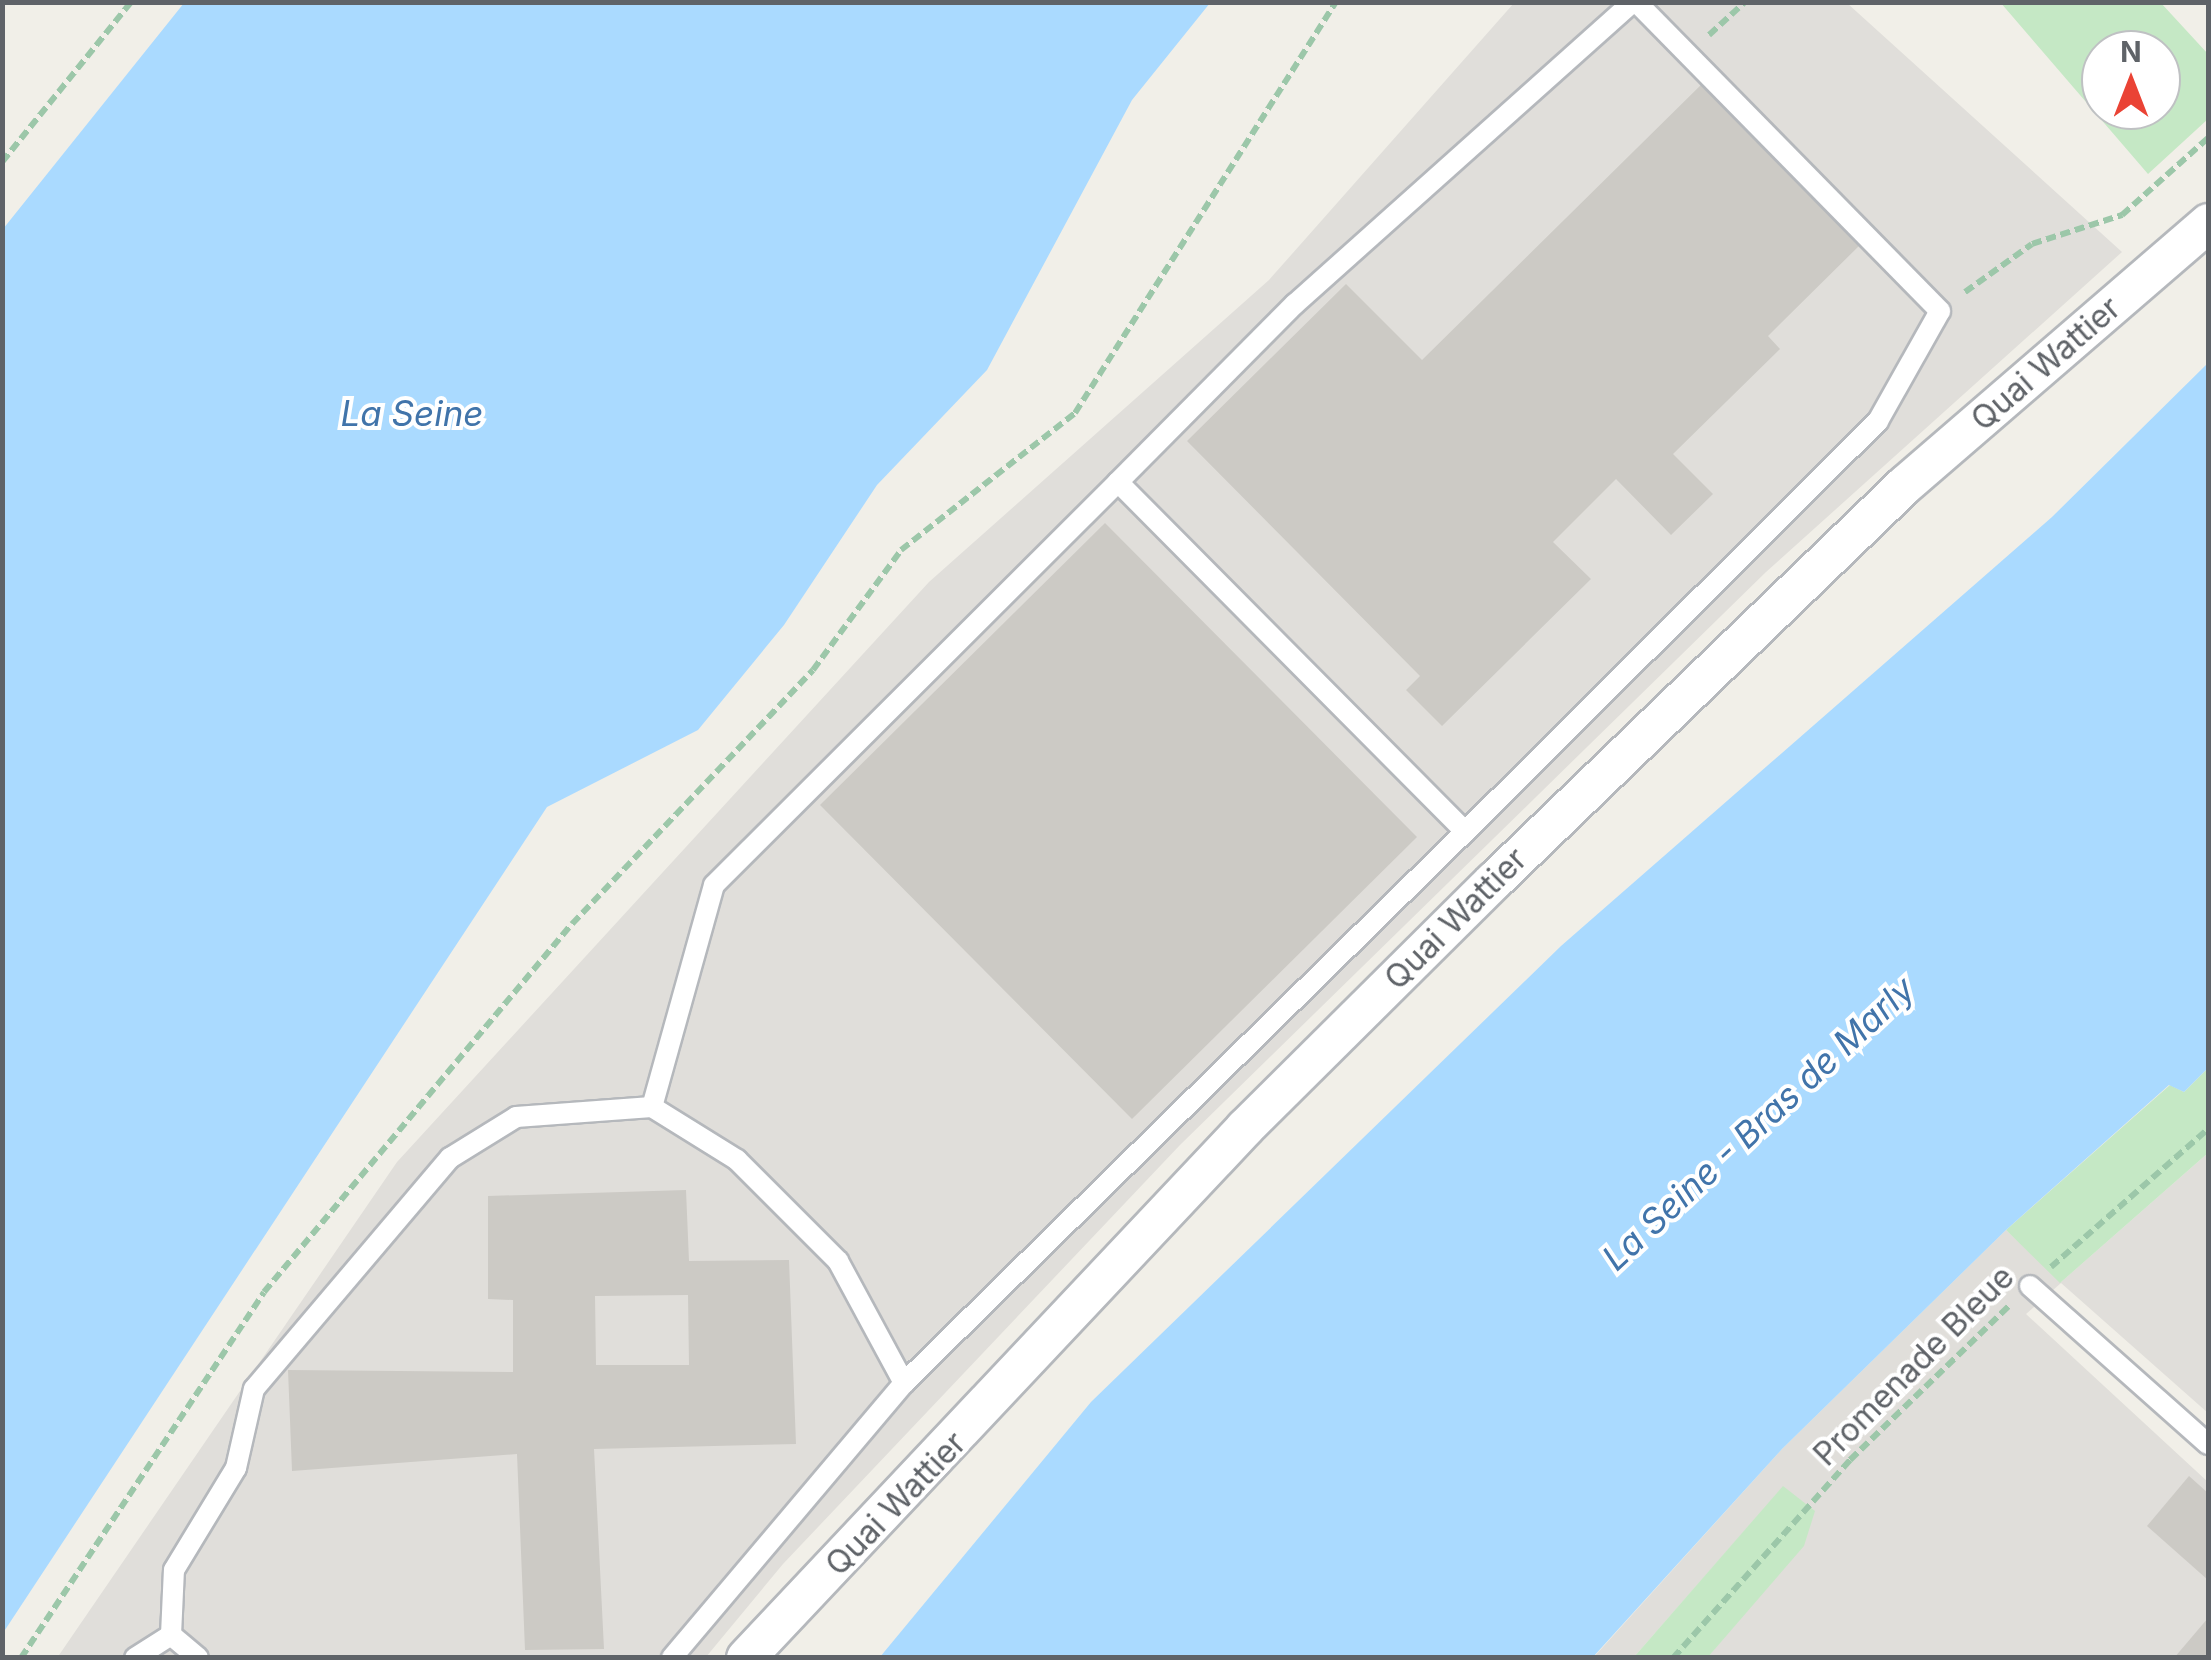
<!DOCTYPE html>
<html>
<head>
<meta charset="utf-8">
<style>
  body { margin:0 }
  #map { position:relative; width:2211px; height:1660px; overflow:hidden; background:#f1efe8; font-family:Inter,sans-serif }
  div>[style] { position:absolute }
  .industrial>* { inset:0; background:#e0deda }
  .green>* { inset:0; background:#c5e8c5 }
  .water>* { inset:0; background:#aadaff }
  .building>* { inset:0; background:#cccac5 }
  .path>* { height:6px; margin-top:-3px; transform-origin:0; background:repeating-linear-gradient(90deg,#9cc7a9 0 10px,transparent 0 15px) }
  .roads { filter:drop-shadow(2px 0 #b5b8bc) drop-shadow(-2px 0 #b5b8bc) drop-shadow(0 2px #b5b8bc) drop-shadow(0 -2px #b5b8bc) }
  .lane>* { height:20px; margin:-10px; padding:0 10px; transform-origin:10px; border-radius:10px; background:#fff }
  .street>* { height:38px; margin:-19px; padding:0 19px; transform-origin:19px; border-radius:19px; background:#fff }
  span { translate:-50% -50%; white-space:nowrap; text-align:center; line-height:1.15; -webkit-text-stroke:8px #fff; paint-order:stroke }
  .street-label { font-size:32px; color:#5f6368 }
  .water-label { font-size:35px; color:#4174aa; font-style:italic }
  .frame { position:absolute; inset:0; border:5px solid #5f6368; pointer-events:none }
  .north { position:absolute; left:2081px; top:30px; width:100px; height:100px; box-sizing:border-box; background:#fff; border:2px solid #bfc1c3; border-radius:50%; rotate:0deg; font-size:28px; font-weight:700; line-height:40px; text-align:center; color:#5f6368 }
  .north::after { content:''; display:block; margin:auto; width:35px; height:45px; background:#ea4335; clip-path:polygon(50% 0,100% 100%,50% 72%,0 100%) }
</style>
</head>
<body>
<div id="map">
  <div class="industrial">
    <div style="clip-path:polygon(1514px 3px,1847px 3px,2122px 252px,1766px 572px,1180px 1145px,783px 1564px,706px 1657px,57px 1658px,397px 1162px,929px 582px,1269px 280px)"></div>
    <div style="clip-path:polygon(2208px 1153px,2208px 1413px,2061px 1283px,2026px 1314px,2208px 1482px,2208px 1657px,1708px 1657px,1741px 1616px,1783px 1487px,1634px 1657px,1593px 1658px,1782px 1449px,2006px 1230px,2061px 1282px)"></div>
  </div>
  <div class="green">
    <div style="clip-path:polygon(evenodd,2000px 2px,2161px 3px,2208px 54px,2208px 119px,2148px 174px,2000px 2px,2101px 50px,2161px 50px,2161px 110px,2101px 110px,2101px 50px)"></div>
    <div style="clip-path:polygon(2208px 1068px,2208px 1153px,2060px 1283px,2006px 1230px,2170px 1085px,2184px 1092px)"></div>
    <div style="clip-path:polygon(1783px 1486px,1815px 1511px,1804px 1546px,1708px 1657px,1634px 1657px)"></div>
  </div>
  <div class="water">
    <div style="clip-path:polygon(184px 3px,1210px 3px,1132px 100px,987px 370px,877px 485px,784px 625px,698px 730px,547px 807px,3px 1633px,3px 229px)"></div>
    <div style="clip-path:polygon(2208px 363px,2208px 1068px,2184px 1092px,2169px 1085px,2006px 1230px,1782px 1449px,1593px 1657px,880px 1657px,1091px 1402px,1561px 946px,2052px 517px)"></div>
  </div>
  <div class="building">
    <div style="clip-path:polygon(1707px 79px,1865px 240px,1768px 336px,1780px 349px,1673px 454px,1713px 494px,1671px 535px,1616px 479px,1553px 542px,1591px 579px,1442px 726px,1406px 690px,1420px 676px,1187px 441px,1346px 284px,1422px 360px)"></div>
    <div style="clip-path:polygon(1105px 523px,1417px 837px,1132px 1119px,820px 805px)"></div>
    <div style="clip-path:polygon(evenodd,686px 1190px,689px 1261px,789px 1260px,796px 1444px,594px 1449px,604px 1649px,525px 1650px,517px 1454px,292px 1471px,288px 1370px,513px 1372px,513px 1300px,488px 1299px,488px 1196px,686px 1190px,688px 1295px,689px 1365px,596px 1365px,595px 1296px,688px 1295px)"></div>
    <div style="clip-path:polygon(2189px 1476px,2208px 1493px,2208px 1580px,2147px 1526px)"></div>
    <div style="clip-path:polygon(2208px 1618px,2206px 1658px,2174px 1658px)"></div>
  </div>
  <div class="path">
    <div style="left:1709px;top:35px;width:49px;rotate:-42.5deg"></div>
    <div style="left:2px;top:162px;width:206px;rotate:-51.1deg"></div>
    <div style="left:1965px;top:292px;width:82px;rotate:-35.6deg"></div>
    <div style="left:2032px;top:244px;width:95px;rotate:-17.9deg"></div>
    <div style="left:2122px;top:215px;width:115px;rotate:-41.8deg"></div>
    <div style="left:2051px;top:1267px;width:209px;rotate:-41.3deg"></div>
    <div style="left:21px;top:1658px;width:439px;rotate:-56.4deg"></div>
    <div style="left:264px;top:1292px;width:480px;rotate:-50.1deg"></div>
    <div style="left:572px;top:924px;width:350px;rotate:-46.5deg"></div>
    <div style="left:813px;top:670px;width:149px;rotate:-53.7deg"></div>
    <div style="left:901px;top:550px;width:221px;rotate:-38.2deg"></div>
    <div style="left:1075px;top:413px;width:487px;rotate:-57.6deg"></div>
    <div style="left:1673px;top:1658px;width:266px;rotate:-48.2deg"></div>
    <div style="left:1850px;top:1460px;width:221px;rotate:-44.1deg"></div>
  </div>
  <div class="roads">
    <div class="lane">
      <div style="left:1118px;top:482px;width:251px;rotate:-45.2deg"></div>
      <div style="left:1295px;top:304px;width:453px;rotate:-41.8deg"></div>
      <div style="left:1465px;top:832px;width:583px;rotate:-44.86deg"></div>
      <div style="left:1878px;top:421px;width:126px;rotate:-60.6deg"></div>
      <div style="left:1940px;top:311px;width:433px;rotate:-134.5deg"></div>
      <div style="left:652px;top:1107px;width:230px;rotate:-74.4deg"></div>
      <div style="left:714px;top:885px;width:571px;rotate:-44.93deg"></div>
      <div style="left:1118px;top:482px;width:493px;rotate:45.2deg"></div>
      <div style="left:1465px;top:832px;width:786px;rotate:135.52deg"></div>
      <div style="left:904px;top:1383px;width:360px;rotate:130.2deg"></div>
      <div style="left:2030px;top:1286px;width:238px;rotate:41.6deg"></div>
      <div style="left:171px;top:1635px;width:65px;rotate:-87.4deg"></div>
      <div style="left:174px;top:1570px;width:119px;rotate:-58.7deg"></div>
      <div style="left:236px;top:1468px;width:81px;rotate:-77.2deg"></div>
      <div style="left:254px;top:1389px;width:303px;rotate:-49.7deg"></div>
      <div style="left:450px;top:1158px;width:78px;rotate:-31.8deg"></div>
      <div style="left:516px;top:1117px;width:136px;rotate:-4.2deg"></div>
      <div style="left:652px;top:1107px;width:100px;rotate:31.9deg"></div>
      <div style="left:737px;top:1160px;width:143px;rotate:45deg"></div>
      <div style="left:838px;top:1261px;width:139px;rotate:61.6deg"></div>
      <div style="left:171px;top:1635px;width:35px;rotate:40deg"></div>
      <div style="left:135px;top:1658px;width:43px;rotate:-32.6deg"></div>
    </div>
    <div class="street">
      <div style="left:746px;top:1658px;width:729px;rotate:-46.72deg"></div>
      <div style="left:1246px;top:1127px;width:349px;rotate:-44.8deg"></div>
      <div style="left:1494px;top:881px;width:571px;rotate:-43.94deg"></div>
      <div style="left:1905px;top:485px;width:401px;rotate:-40.8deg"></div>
    </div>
  </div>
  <div class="street-label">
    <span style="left:2046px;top:364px;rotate:-41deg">Quai Wattier</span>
    <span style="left:1456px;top:919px;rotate:-45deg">Quai Wattier</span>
    <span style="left:1914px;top:1366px;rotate:-45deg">Promenade Bleue</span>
    <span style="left:896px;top:1504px;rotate:-46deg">Quai Wattier</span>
  </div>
  <div class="water-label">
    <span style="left:412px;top:413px">La Seine</span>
    <span style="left:1758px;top:1123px;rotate:-43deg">La Seine - Bras de Marly</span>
  </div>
  <div class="frame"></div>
  <div class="north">N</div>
</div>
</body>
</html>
